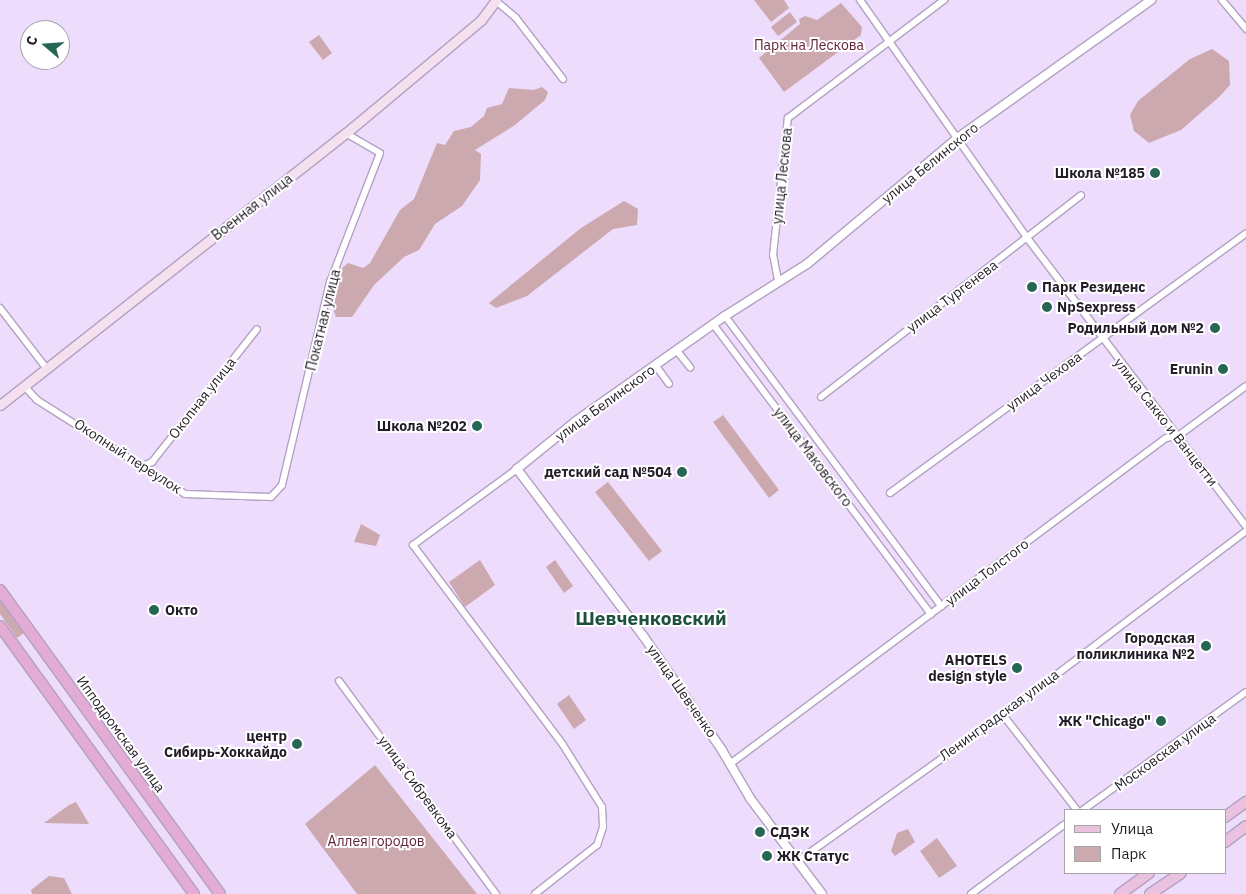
<!DOCTYPE html>
<html>
<head>
<meta charset="utf-8">
<style>
  body { margin:0 }
  #map { position:relative; width:1246px; height:894px; overflow:hidden; background:#eedcfd; font-family:"IBM Plex Sans",sans-serif }
  div>[style] { position:absolute }
  .green>* { inset:0; background:#cca8af }
  .roads { filter:drop-shadow(1px 0 #b2a1c1) drop-shadow(-1px 0 #b2a1c1) drop-shadow(0 1px #b2a1c1) drop-shadow(0 -1px #b2a1c1) }
  .minor>* { height:6px; margin:-3px; padding:0 3px; transform-origin:3px; border-radius:3px; background:#fff }
  .tertiary>* { height:8px; margin:-4px; padding:0 4px; transform-origin:4px; border-radius:4px; background:#fff }
  .secondary>* { height:9px; margin:-4.5px; padding:0 4.5px; transform-origin:4.5px; border-radius:4.5px; background:#f4e0ef }
  .primary>* { height:10px; margin:-5px; padding:0 5px; transform-origin:5px; border-radius:5px; background:#eac1df }
  .trunk>* { height:10px; margin:-5px; padding:0 5px; transform-origin:5px; border-radius:5px; background:#e3acd4 }
  .dots>* { width:14px; height:14px; translate:-50% -50%; box-sizing:border-box; border:2px solid #fff; border-radius:50% }
  span { translate:-50% -50%; white-space:nowrap; text-align:center; line-height:1.15; -webkit-text-stroke:4px #fff; paint-order:stroke }
  .park-label { font-size:14px; color:#612335 }
  .street-label { font-size:14px; color:#221c27 }
  .poi-label { font-size:14px; color:#221c27; font-weight:700 }
  .right { translate:-100% -50%; text-align:right }
  .left { translate:0 -50%; text-align:left }
  .district-label { font-size:19px; color:#1d5041; font-weight:700 }
  .legend { position:absolute; left:1064px; top:809px; width:162px; height:65px; box-sizing:border-box; background:#fff; border:1px solid #a7a4a9; margin:0; padding:6px 9px; list-style:none; font-size:15px; color:#221c27 }
  .legend li { display:flex; align-items:center; gap:10px; height:25px }
  .legend b { width:25px; border:1px solid #a7a4a9 }
  .north { position:absolute; left:20px; top:20px; width:50px; height:50px; box-sizing:border-box; background:#fff; border:1px solid #a7a4a9; border-radius:50%; rotate:288deg; font-size:14px; font-weight:700; line-height:20px; text-align:center; color:#221c27 }
  .north::after { content:''; display:block; margin:auto; width:18px; height:22px; background:#266654; clip-path:polygon(50% 0,100% 100%,50% 72%,0 100%) }
</style>
</head>
<body>
<div id="map">
  <div class="green">
    <div style="clip-path:polygon(754px 0,784px 0,789px 8px,771px 22px)"></div>
    <div style="clip-path:polygon(841px 3px,862px 27px,861px 35px,784px 92px,759px 58px,800px 24px,799px 19px,805px 16px,817px 20px)"></div>
    <div style="clip-path:polygon(790px 12px,797px 22px,778px 36px,771px 27px)"></div>
    <div style="clip-path:polygon(319px 35px,332px 53px,323px 60px,309px 42px)"></div>
    <div style="clip-path:polygon(1212px 49px,1229px 61px,1230px 85px,1219px 97px,1181px 130px,1166px 136px,1149px 143px,1134px 131px,1130px 115px,1138px 101px,1190px 59px)"></div>
    <div style="clip-path:polygon(542px 87px,548px 92px,545px 100px,515px 125px,475px 150px,481px 154px,480px 180px,462px 206px,435px 224px,419px 250px,404px 257px,374px 285px,352px 317px,336px 317px,333px 309px,341px 269px,348px 263px,363px 268px,370px 263px,400px 210px,414px 199px,437px 143px,445px 145px,454px 131px,471px 127px,484px 116px,487px 108px,502px 104px,509px 88px,534px 90px)"></div>
    <div style="clip-path:polygon(624px 201px,638px 209px,637px 225px,613px 229px,527px 296px,496px 308px,489px 303px,581px 228px)"></div>
    <div style="clip-path:polygon(723px 415px,779px 490px,769px 498px,713px 422px)"></div>
    <div style="clip-path:polygon(608px 482px,662px 551px,649px 561px,595px 492px)"></div>
    <div style="clip-path:polygon(361px 524px,380px 535px,376px 546px,354px 542px)"></div>
    <div style="clip-path:polygon(480px 560px,495px 585px,465px 607px,449px 582px)"></div>
    <div style="clip-path:polygon(555px 560px,573px 586px,564px 593px,546px 567px)"></div>
    <div style="clip-path:polygon(0 600px,24px 633px,17px 638px,0 614px)"></div>
    <div style="clip-path:polygon(569px 695px,586px 720px,574px 729px,557px 704px)"></div>
    <div style="clip-path:polygon(375px 765px,477px 894px,357px 894px,305px 824px)"></div>
    <div style="clip-path:polygon(76px 802px,89px 824px,44px 823px,69px 805px)"></div>
    <div style="clip-path:polygon(908px 829px,915px 842px,895px 856px,891px 851px,897px 833px)"></div>
    <div style="clip-path:polygon(937px 838px,957px 866px,939px 878px,920px 851px)"></div>
    <div style="clip-path:polygon(49px 876px,64px 878px,72px 894px,32px 894px,31px 890px)"></div>
  </div>
  <div class="roads">
    <div class="minor">
      <div style="left:860px;top:0;width:292px;rotate:54.9deg"></div>
      <div style="left:1028px;top:239px;width:360px;rotate:52.8deg"></div>
      <div style="left:1222px;top:0;width:38px;rotate:50deg"></div>
      <div style="left:496px;top:1px;width:26px;rotate:40deg"></div>
      <div style="left:516px;top:18px;width:77px;rotate:52.4deg"></div>
      <div style="left:778px;top:280px;width:25px;rotate:-101deg"></div>
      <div style="left:773px;top:255px;width:138px;rotate:-83.8deg"></div>
      <div style="left:788px;top:118px;width:196px;rotate:-37.1deg"></div>
      <div style="left:0;top:308px;width:77px;rotate:52.4deg"></div>
      <div style="left:725px;top:316px;width:362px;rotate:53.3deg"></div>
      <div style="left:713px;top:324px;width:363px;rotate:53.1deg"></div>
      <div style="left:677px;top:351px;width:21px;rotate:51deg"></div>
      <div style="left:656px;top:366px;width:22px;rotate:54deg"></div>
      <div style="left:25px;top:387px;width:18px;rotate:47deg"></div>
      <div style="left:37px;top:400px;width:175px;rotate:32.4deg"></div>
      <div style="left:185px;top:494px;width:86px;rotate:2deg"></div>
      <div style="left:271px;top:497px;width:16px;rotate:-47deg"></div>
      <div style="left:282px;top:485px;width:209px;rotate:-76.7deg"></div>
      <div style="left:330px;top:282px;width:138px;rotate:-68.8deg"></div>
      <div style="left:380px;top:153px;width:39px;rotate:-150deg"></div>
      <div style="left:821px;top:397px;width:329px;rotate:-37.8deg"></div>
      <div style="left:145px;top:465px;width:8px;rotate:-23deg"></div>
      <div style="left:152px;top:462px;width:169px;rotate:-51.7deg"></div>
      <div style="left:517px;top:469px;width:129px;rotate:143.8deg"></div>
      <div style="left:413px;top:545px;width:250px;rotate:53.1deg"></div>
      <div style="left:563px;top:745px;width:73px;rotate:57.8deg"></div>
      <div style="left:602px;top:807px;width:20px;rotate:87deg"></div>
      <div style="left:603px;top:827px;width:19px;rotate:108deg"></div>
      <div style="left:597px;top:845px;width:79px;rotate:141.7deg"></div>
      <div style="left:890px;top:493px;width:441px;rotate:-36.1deg"></div>
      <div style="left:339px;top:681px;width:265px;rotate:53.6deg"></div>
      <div style="left:1003px;top:715px;width:120px;rotate:52.1deg"></div>
      <div style="left:730px;top:764px;width:544px;rotate:-36.79deg"></div>
      <div style="left:1166px;top:438px;width:12px;rotate:-9deg"></div>
      <div style="left:1178px;top:436px;width:84px;rotate:-36.3deg"></div>
      <div style="left:1083px;top:810px;width:201px;rotate:-35.9deg"></div>
      <div style="left:798px;top:861px;width:252px;rotate:-35.5deg"></div>
      <div style="left:1003px;top:715px;width:305px;rotate:-37.1deg"></div>
      <div style="left:971px;top:894px;width:117px;rotate:-36.7deg"></div>
    </div>
    <div class="tertiary">
      <div style="left:822px;top:894px;width:120px;rotate:-126.9deg"></div>
      <div style="left:750px;top:798px;width:56px;rotate:-120.3deg"></div>
      <div style="left:722px;top:750px;width:137px;rotate:-124.6deg"></div>
      <div style="left:644px;top:637px;width:211px;rotate:-127.1deg"></div>
      <div style="left:517px;top:469px;width:76px;rotate:-39.1deg"></div>
      <div style="left:576px;top:421px;width:182px;rotate:-35.2deg"></div>
      <div style="left:725px;top:316px;width:97px;rotate:-32.4deg"></div>
      <div style="left:807px;top:264px;width:198px;rotate:-39.9deg"></div>
      <div style="left:959px;top:137px;width:236px;rotate:-35.5deg"></div>
    </div>
    <div class="secondary">
      <div style="left:0;top:405px;width:440px;rotate:-38.2deg"></div>
      <div style="left:346px;top:133px;width:176px;rotate:-39.9deg"></div>
      <div style="left:481px;top:20px;width:25px;rotate:-53deg"></div>
    </div>
    <div class="primary">
      <div style="left:1225px;top:817px;width:26px;rotate:-36deg"></div>
      <div style="left:1225px;top:842px;width:26px;rotate:-37deg"></div>
      <div style="left:1120px;top:894px;width:36px;rotate:-36deg"></div>
      <div style="left:1150px;top:894px;width:37px;rotate:-34deg"></div>
    </div>
    <div class="trunk">
      <div style="left:0;top:590px;width:375px;rotate:54.1deg"></div>
      <div style="left:0;top:626px;width:331px;rotate:54.1deg"></div>
    </div>
  </div>
  <div class="dots">
    <div style="left:1155px;top:173px;background:#266654"></div>
    <div style="left:1032px;top:287px;background:#266654"></div>
    <div style="left:1047px;top:307px;background:#266654"></div>
    <div style="left:1215px;top:328px;background:#266654"></div>
    <div style="left:1223px;top:369px;background:#266654"></div>
    <div style="left:477px;top:426px;background:#266654"></div>
    <div style="left:682px;top:472px;background:#266654"></div>
    <div style="left:154px;top:610px;background:#266654"></div>
    <div style="left:1206px;top:646px;background:#266654"></div>
    <div style="left:1017px;top:668px;background:#266654"></div>
    <div style="left:1161px;top:721px;background:#266654"></div>
    <div style="left:297px;top:744px;background:#266654"></div>
    <div style="left:760px;top:832px;background:#266654"></div>
    <div style="left:767px;top:856px;background:#266654"></div>
  </div>
  <div class="park-label">
    <span style="left:809px;top:45px">Парк на Лескова</span>
    <span style="left:376px;top:841px">Аллея городов</span>
  </div>
  <div class="street-label">
    <span style="left:930px;top:163px;rotate:-39deg">улица Белинского</span>
    <span style="left:782px;top:176px;rotate:-84deg">улица Лескова</span>
    <span style="left:252px;top:207px;rotate:-38deg">Военная улица</span>
    <span style="left:952px;top:296px;rotate:-37deg">улица Тургенева</span>
    <span style="left:323px;top:320px;rotate:-76deg">Покатная улица</span>
    <span style="left:1044px;top:381px;rotate:-36deg">улица Чехова</span>
    <span style="left:202px;top:398px;rotate:-52deg">Окопная улица</span>
    <span style="left:605px;top:403px;rotate:-36deg">улица Белинского</span>
    <span style="left:1166px;top:422px;rotate:52deg">улица Сакко и Ванцетти</span>
    <span style="left:128px;top:456px;rotate:33deg">Окопный переулок</span>
    <span style="left:813px;top:457px;rotate:53deg">улица Маковского</span>
    <span style="left:987px;top:572px;rotate:-37deg">улица Толстого</span>
    <span style="left:682px;top:691px;rotate:55deg">улица Шевченко</span>
    <span style="left:999px;top:715px;rotate:-36deg">Ленинградская улица</span>
    <span style="left:121px;top:734px;rotate:54deg">Ипподромская улица</span>
    <span style="left:1165px;top:752px;rotate:-36deg">Московская улица</span>
    <span style="left:418px;top:787px;rotate:54deg">улица Сибревкома</span>
  </div>
  <div class="poi-label">
    <span class="right" style="left:1145px;top:173px">Школа №185</span>
    <span class="left" style="left:1042px;top:287px">Парк Резиденс</span>
    <span class="left" style="left:1057px;top:307px">NpSexpress</span>
    <span class="right" style="left:1204px;top:328px">Родильный дом №2</span>
    <span class="right" style="left:1213px;top:369px">Erunin</span>
    <span class="right" style="left:467px;top:426px">Школа №202</span>
    <span class="right" style="left:672px;top:472px">детский сад №504</span>
    <span class="left" style="left:165px;top:610px">Окто</span>
    <span class="right" style="left:1195px;top:646px">Городская<br>поликлиника №2</span>
    <span class="right" style="left:1007px;top:668px">AHOTELS<br>design style</span>
    <span class="right" style="left:1151px;top:721px">ЖК "Chicago"</span>
    <span class="right" style="left:287px;top:744px">центр<br>Сибирь-Хоккайдо</span>
    <span class="left" style="left:770px;top:832px">СДЭК</span>
    <span class="left" style="left:777px;top:856px">ЖК Статус</span>
  </div>
  <div class="district-label">
    <span style="left:651px;top:619px">Шевченковский</span>
  </div>
  <ul class="legend">
  <li><b style="height:6px;background:#eac1df"></b>Улица</li>
  <li><b style="height:14px;background:#cca8af"></b>Парк</li>
  </ul>
  <div class="north">С</div>
</div>
</body>
</html>
